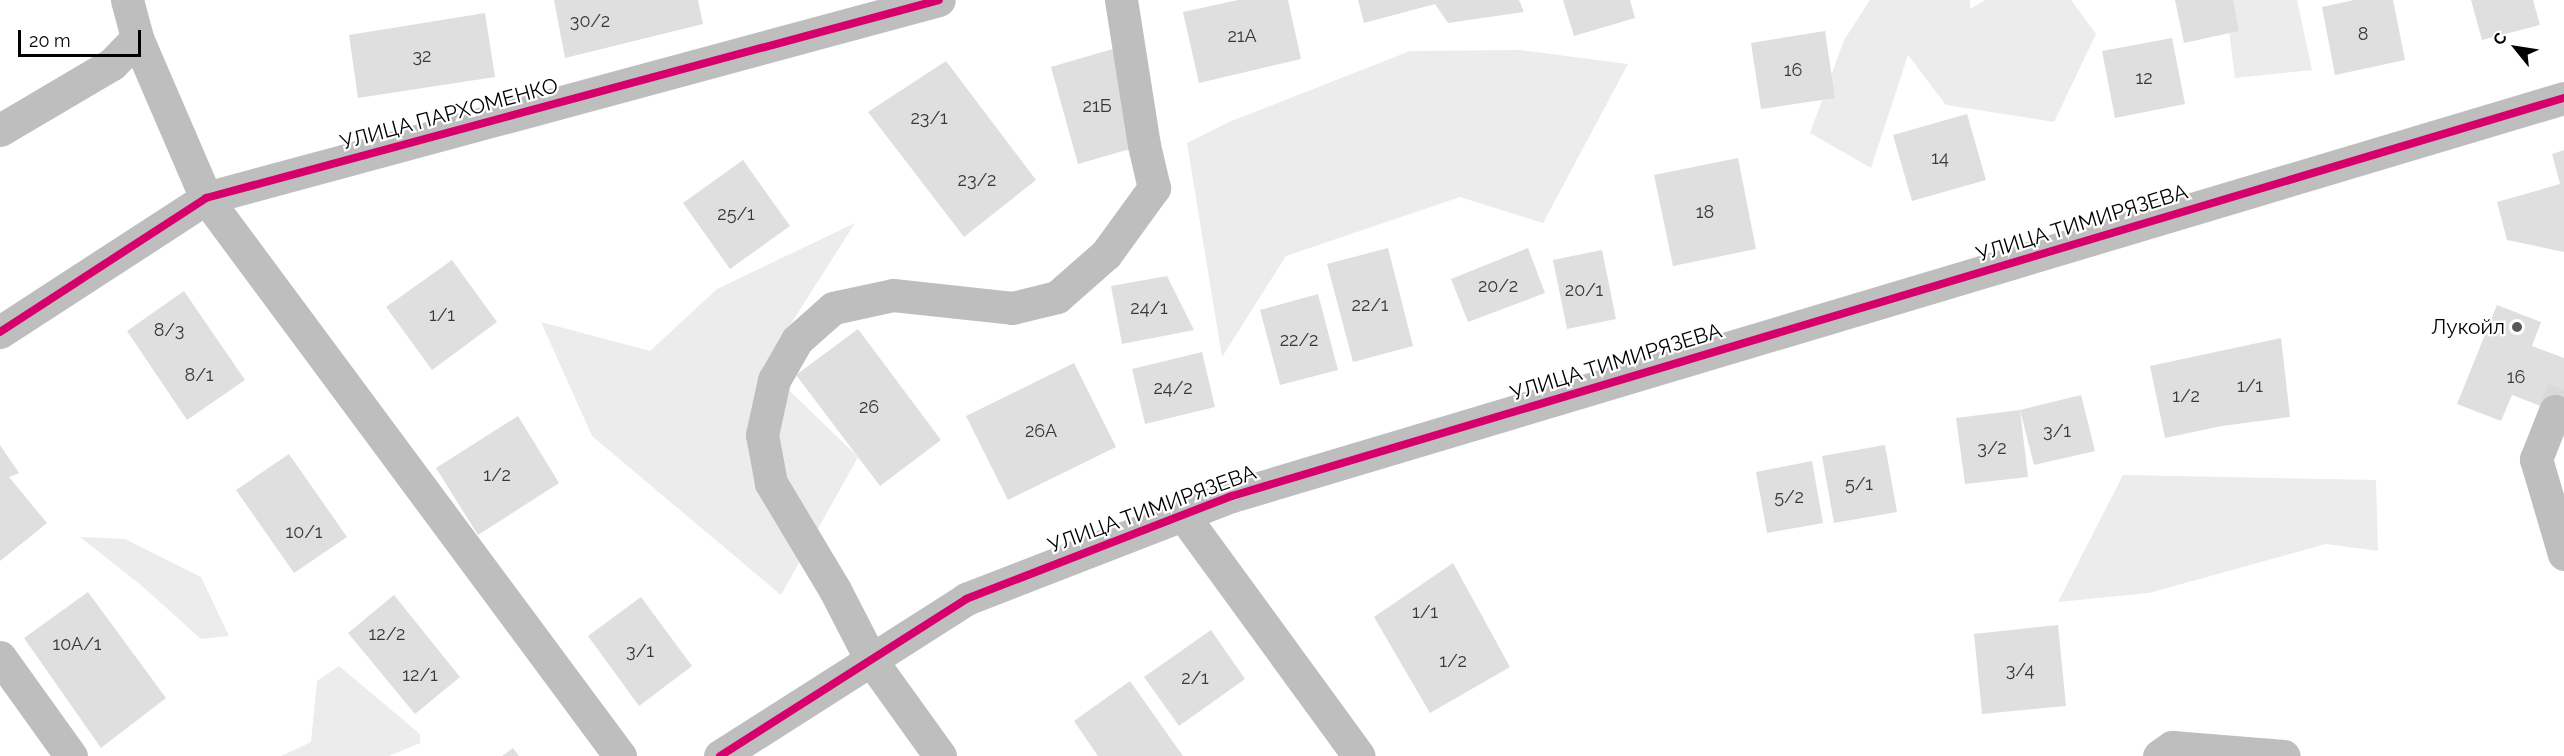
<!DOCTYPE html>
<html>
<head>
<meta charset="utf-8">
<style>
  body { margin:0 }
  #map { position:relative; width:2564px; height:756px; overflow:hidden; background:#fff; font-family:Raleway,sans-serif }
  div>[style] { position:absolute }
  .green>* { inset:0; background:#ececec }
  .building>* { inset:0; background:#dfdfdf }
  .minor-tunnel>* { height:33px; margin-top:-16.5px; transform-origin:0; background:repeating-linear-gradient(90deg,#d9d9d9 0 33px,transparent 0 49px) }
  .minor>* { height:33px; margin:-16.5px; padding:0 16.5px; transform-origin:16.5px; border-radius:16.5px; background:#bebebe }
  .cycleway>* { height:8px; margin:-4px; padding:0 4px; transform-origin:4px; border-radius:4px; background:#d6006c }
  .dots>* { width:16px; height:16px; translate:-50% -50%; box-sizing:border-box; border:3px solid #fff; border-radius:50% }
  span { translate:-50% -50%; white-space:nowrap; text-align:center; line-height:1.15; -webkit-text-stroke:4.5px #fff; paint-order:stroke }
  .number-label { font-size:18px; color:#383838 }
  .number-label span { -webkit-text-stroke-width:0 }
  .street-label { font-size:21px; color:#000 }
  .poi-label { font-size:21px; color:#000 }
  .right { translate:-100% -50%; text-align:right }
  .north { position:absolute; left:2486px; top:18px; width:60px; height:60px; -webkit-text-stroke:4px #fff; paint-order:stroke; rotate:300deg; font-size:16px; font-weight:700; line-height:24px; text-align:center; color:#000 }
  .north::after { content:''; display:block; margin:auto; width:21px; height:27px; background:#000; clip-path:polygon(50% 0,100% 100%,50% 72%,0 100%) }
  .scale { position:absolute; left:18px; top:30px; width:123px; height:27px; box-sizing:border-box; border:3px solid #000; border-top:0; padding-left:8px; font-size:18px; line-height:21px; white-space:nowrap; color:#000; -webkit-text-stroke:4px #fff; paint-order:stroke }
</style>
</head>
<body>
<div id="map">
  <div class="green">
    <div style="clip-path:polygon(1870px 0,1970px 0,1970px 9px,1985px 0,2071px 0,2096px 34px,2054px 122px,1946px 105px,1908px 55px,1871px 168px,1810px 133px,1844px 40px)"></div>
    <div style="clip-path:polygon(2225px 0,2297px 0,2312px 70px,2235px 78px)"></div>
    <div style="clip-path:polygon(1520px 50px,1628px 64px,1543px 223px,1460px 197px,1286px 256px,1222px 357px,1187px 143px,1229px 122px,1410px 51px)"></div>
    <div style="clip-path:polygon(855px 223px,764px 366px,858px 457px,781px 595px,592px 436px,541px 322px,650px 351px,717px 289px)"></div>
    <div style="clip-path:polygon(2123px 475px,2376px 480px,2378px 551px,2326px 544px,2149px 593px,2058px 602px)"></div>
    <div style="clip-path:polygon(80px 537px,125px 539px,201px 577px,229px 636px,201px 639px,142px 586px)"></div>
    <div style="clip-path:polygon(339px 666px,420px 734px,420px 743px,389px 756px,281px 756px,311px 742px,317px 681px)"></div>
  </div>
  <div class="building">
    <div style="clip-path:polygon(554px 0,698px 0,703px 24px,565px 58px)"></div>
    <div style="clip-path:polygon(1238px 0,1288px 0,1301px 59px,1199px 83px,1183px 12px)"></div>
    <div style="clip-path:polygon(1358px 0,1519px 0,1524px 12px,1448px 23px,1435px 4px,1364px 23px)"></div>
    <div style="clip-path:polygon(1563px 0,1630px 0,1635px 18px,1574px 36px)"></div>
    <div style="clip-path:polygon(2175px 0,2233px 0,2239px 31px,2184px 43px)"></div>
    <div style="clip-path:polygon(2354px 0,2393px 0,2405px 60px,2335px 75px,2322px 7px)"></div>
    <div style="clip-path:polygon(2471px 0,2533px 0,2540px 25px,2482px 40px)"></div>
    <div style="clip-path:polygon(485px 13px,495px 77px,358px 98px,349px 35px)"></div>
    <div style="clip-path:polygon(1825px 31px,1835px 98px,1761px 109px,1751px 43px)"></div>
    <div style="clip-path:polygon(2172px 38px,2185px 104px,2115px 118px,2102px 51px)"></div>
    <div style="clip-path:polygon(1116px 48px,1144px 145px,1078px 164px,1051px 67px)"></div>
    <div style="clip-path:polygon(946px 61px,1036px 180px,964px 237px,868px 112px)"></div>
    <div style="clip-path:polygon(1967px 114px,1986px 180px,1912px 201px,1893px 135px)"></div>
    <div style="clip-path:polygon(2564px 150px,2564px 252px,2507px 240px,2497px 202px,2560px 184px,2552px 154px)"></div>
    <div style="clip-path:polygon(1738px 158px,1756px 249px,1673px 266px,1654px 175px)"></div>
    <div style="clip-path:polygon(743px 160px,790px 226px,730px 269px,683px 203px)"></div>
    <div style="clip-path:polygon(1388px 248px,1413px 346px,1353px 362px,1327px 264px)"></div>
    <div style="clip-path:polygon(1528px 248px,1545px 293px,1468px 322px,1451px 279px)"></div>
    <div style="clip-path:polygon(1602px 250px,1616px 319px,1567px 329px,1553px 260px)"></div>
    <div style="clip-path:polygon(452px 260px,497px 322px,432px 370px,386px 307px)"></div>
    <div style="clip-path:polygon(1167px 276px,1194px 330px,1122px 344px,1111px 286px)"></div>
    <div style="clip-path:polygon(184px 291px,245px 380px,187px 420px,127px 331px)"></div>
    <div style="clip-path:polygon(1318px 294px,1338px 370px,1280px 385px,1260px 310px)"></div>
    <div style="clip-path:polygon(2497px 305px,2541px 322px,2532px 346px,2564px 358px,2564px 415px,2512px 395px,2501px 421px,2457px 404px)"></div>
    <div style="clip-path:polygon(858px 329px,941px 440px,880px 486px,796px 375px)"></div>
    <div style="clip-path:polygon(2281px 338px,2290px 417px,2222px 426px,2165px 438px,2150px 366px)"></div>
    <div style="clip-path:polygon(1202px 352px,1215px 407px,1145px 424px,1132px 369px)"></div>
    <div style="clip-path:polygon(1074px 363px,1116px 447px,1008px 500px,966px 416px)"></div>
    <div style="clip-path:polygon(2081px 395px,2095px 451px,2034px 465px,2020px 410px)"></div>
    <div style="clip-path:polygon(2020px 410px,2028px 477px,1965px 484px,1956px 418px)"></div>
    <div style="clip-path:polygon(518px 416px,559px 483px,478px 535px,436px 468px)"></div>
    <div style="clip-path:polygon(0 445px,19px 473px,9px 477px,47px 523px,0 561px)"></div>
    <div style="clip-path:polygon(1885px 445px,1897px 512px,1834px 523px,1822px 456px)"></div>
    <div style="clip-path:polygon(289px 454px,347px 537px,294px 573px,236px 490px)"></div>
    <div style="clip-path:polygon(1812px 461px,1823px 523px,1767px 533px,1756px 472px)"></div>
    <div style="clip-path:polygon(1453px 563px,1510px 667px,1430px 713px,1374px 617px)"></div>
    <div style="clip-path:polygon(88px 592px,166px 698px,101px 748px,24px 638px)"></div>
    <div style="clip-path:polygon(394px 595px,460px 677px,415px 714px,348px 633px)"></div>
    <div style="clip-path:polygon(641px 597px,692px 666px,639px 706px,588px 636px)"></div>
    <div style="clip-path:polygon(2058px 625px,2066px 706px,1982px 714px,1974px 634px)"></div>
    <div style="clip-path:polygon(1211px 630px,1245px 679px,1179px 726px,1144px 677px)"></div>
    <div style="clip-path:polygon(1130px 681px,1183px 756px,1098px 756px,1074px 721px)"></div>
    <div style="clip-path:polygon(513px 748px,519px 756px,502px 756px)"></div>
  </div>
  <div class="minor-tunnel">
    <div style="left:2555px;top:411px;width:23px;rotate:-67deg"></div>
  </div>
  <div class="minor">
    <div style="left:127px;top:0;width:39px;rotate:75deg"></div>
    <div style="left:137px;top:38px;width:174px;rotate:66.7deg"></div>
    <div style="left:206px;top:198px;width:695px;rotate:53.43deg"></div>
    <div style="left:0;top:130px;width:130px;rotate:-30.5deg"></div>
    <div style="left:112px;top:64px;width:36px;rotate:-46deg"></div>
    <div style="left:0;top:332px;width:246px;rotate:-33deg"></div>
    <div style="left:206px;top:198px;width:759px;rotate:-15.12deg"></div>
    <div style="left:2555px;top:411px;width:52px;rotate:111.6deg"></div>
    <div style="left:2536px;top:459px;width:99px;rotate:73.6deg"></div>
    <div style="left:1183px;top:515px;width:298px;rotate:53.9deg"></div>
    <div style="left:0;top:657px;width:122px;rotate:54.4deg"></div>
    <div style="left:720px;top:756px;width:292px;rotate:-32.5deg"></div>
    <div style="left:966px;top:599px;width:285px;rotate:-21.2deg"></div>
    <div style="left:1232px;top:496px;width:1390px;rotate:-16.64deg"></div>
    <div style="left:940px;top:756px;width:118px;rotate:-125.7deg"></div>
    <div style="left:871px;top:660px;width:79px;rotate:-117.2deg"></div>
    <div style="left:835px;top:590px;width:125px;rotate:-120.9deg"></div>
    <div style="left:771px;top:483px;width:49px;rotate:-100.6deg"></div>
    <div style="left:762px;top:435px;width:56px;rotate:-77.7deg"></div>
    <div style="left:774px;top:380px;width:46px;rotate:-60.1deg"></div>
    <div style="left:797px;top:340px;width:48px;rotate:-41.6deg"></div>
    <div style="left:833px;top:308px;width:61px;rotate:-12.2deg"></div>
    <div style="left:893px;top:295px;width:120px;rotate:6.2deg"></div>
    <div style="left:1012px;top:308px;width:46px;rotate:-13.7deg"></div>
    <div style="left:1057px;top:297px;width:65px;rotate:-41.3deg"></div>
    <div style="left:1106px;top:254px;width:82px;rotate:-54deg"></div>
    <div style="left:1154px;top:188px;width:44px;rotate:-103.1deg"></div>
    <div style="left:1144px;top:145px;width:147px;rotate:-99deg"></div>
    <div style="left:2159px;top:756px;width:16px;rotate:-35deg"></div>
    <div style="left:2172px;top:747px;width:112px;rotate:4.6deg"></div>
  </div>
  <div class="cycleway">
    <div style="left:0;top:332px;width:246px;rotate:-33deg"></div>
    <div style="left:206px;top:198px;width:759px;rotate:-15.12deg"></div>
    <div style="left:720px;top:756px;width:292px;rotate:-32.5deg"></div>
    <div style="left:966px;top:599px;width:285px;rotate:-21.2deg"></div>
    <div style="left:1232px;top:496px;width:1390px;rotate:-16.64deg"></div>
  </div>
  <div class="dots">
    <div style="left:2517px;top:327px;background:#595959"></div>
  </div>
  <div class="number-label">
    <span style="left:590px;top:21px">30/2</span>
    <span style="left:2363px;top:34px">8</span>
    <span style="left:1242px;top:36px">21А</span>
    <span style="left:422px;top:56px">32</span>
    <span style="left:1793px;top:70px">16</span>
    <span style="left:2144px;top:78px">12</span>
    <span style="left:1097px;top:106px">21Б</span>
    <span style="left:929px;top:118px">23/1</span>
    <span style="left:1940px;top:158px">14</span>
    <span style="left:977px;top:180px">23/2</span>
    <span style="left:1705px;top:212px">18</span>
    <span style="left:736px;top:214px">25/1</span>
    <span style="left:1498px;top:286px">20/2</span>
    <span style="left:1584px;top:290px">20/1</span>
    <span style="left:1370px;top:305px">22/1</span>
    <span style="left:1149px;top:308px">24/1</span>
    <span style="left:442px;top:315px">1/1</span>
    <span style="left:169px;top:330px">8/3</span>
    <span style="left:1299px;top:340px">22/2</span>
    <span style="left:199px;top:375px">8/1</span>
    <span style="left:2516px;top:377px">16</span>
    <span style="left:2250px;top:386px">1/1</span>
    <span style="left:1173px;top:388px">24/2</span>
    <span style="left:2186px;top:396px">1/2</span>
    <span style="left:869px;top:407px">26</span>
    <span style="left:1041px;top:431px">26А</span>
    <span style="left:2057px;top:431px">3/1</span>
    <span style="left:1992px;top:448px">3/2</span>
    <span style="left:497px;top:475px">1/2</span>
    <span style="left:1859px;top:484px">5/1</span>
    <span style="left:1789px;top:497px">5/2</span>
    <span style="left:304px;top:532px">10/1</span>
    <span style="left:1425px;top:612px">1/1</span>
    <span style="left:387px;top:634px">12/2</span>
    <span style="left:77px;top:644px">10А/1</span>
    <span style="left:640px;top:651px">3/1</span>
    <span style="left:1453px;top:661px">1/2</span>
    <span style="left:2020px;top:670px">3/4</span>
    <span style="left:420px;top:675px">12/1</span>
    <span style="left:1195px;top:678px">2/1</span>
  </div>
  <div class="street-label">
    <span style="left:449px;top:114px;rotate:-15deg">УЛИЦА ПАРХОМЕНКО</span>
    <span style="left:2082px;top:223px;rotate:-17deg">УЛИЦА ТИМИРЯЗЕВА</span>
    <span style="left:1616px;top:362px;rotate:-17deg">УЛИЦА ТИМИРЯЗЕВА</span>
    <span style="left:1152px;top:509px;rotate:-20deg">УЛИЦА ТИМИРЯЗЕВА</span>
  </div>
  <div class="poi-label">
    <span class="right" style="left:2505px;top:327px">Лукойл</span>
  </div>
  <div class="north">С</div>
  <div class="scale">20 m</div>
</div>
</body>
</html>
